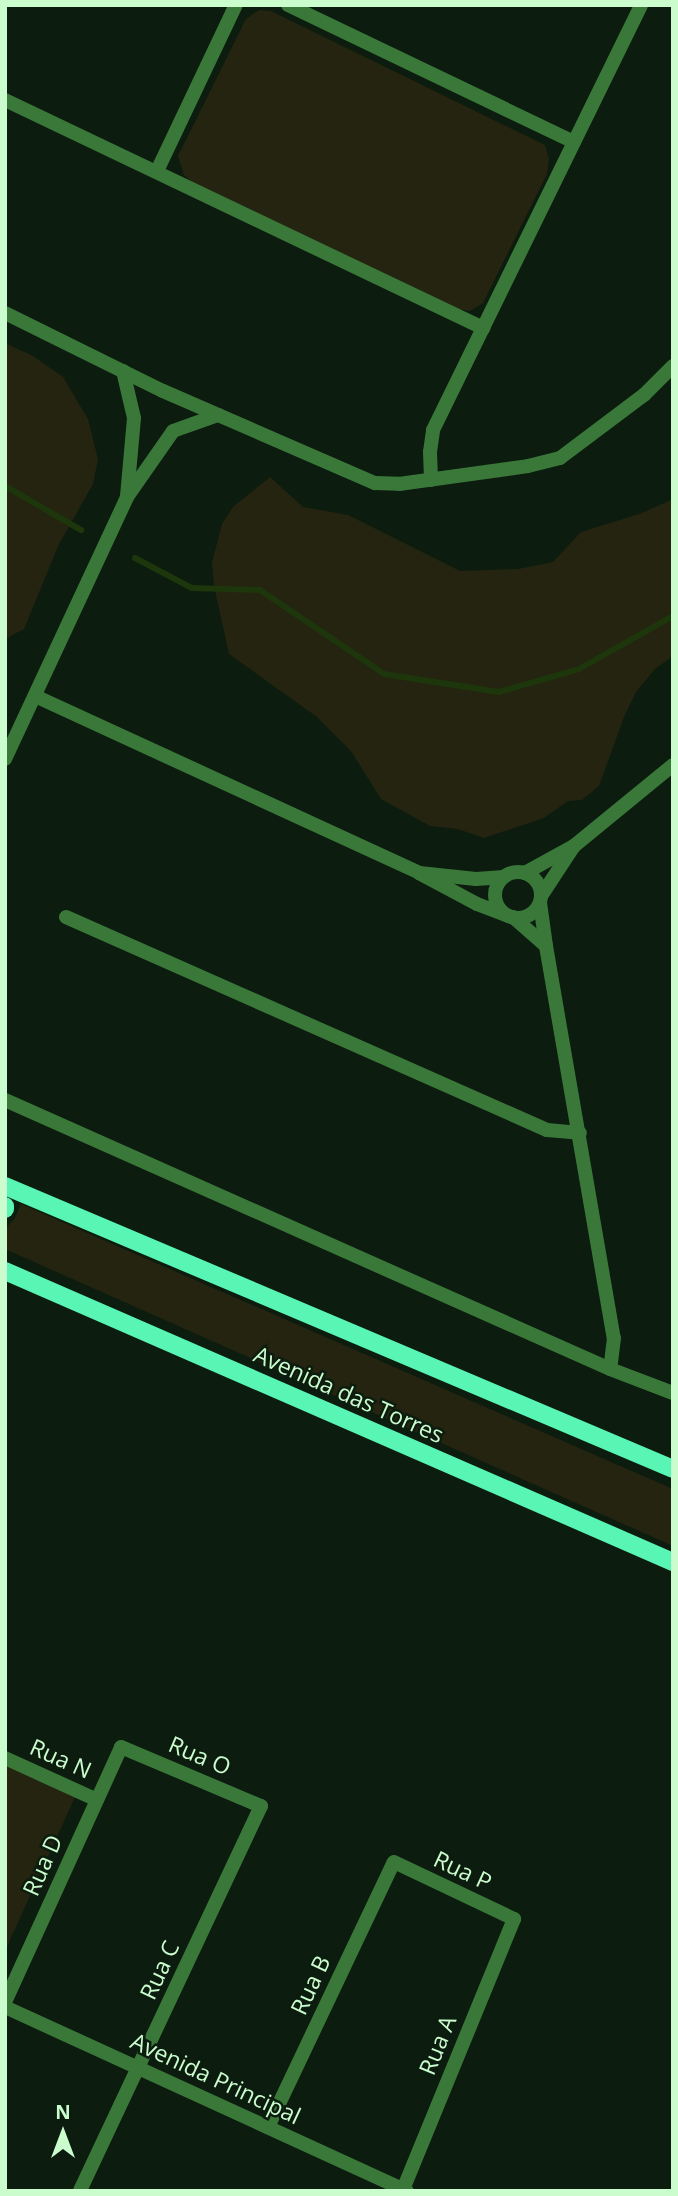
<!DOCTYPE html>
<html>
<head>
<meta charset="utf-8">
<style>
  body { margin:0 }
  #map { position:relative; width:678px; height:2196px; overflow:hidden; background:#0c1c0e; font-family:"Open Sans",sans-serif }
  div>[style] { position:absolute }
  .green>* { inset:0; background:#252410 }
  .stream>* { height:6px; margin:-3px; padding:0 3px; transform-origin:3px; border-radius:3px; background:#1d360b }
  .minor>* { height:14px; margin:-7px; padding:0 7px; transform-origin:7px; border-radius:7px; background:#3a783a }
  .minor>.ring { margin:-7px; padding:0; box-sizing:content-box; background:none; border:14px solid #3a783a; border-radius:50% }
  .primary>* { height:18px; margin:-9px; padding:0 9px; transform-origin:9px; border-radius:9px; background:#58f5b4 }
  span { translate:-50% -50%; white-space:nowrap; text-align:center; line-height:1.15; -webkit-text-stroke:5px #0c1c0e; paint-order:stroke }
  .street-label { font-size:23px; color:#cafcce }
  .frame { position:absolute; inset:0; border:7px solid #cafcce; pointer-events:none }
  .north { position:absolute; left:28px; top:2098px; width:70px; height:70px; -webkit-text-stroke:5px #0c1c0e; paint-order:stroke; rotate:0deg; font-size:19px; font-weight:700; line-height:28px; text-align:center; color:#cafcce }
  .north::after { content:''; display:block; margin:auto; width:24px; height:32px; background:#cafcce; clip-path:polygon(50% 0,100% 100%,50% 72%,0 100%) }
</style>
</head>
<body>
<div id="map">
  <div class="green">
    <div style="clip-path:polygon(259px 10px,271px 11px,545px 145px,549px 159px,547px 174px,483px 303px,470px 311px,455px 309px,193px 183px,184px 175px,178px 156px,246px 19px)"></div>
    <div style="clip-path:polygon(5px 343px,33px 356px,63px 377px,88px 419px,98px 459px,93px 484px,59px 544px,24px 629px,5px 639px)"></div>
    <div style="clip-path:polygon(270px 477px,303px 507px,348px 515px,460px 571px,518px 569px,553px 562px,581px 532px,642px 513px,673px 499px,673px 656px,655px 669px,636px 692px,624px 717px,599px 786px,582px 800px,568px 801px,544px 818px,484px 838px,458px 829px,430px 826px,381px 799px,351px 751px,317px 717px,229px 654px,214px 586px,212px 562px,222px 524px,233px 507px)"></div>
    <div style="clip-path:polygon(21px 1204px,673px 1489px,673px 1546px,5px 1249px,5px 1229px,15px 1218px)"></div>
    <div style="clip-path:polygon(5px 1765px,76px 1795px,5px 1951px)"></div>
  </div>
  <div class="stream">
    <div style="left:5px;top:486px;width:88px;rotate:30.1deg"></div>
    <div style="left:135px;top:558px;width:64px;rotate:27.8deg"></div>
    <div style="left:192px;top:588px;width:68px;rotate:1.7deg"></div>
    <div style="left:260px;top:590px;width:150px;rotate:34.1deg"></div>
    <div style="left:384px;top:674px;width:116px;rotate:8.9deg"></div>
    <div style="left:499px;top:692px;width:83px;rotate:-16deg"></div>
    <div style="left:579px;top:669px;width:108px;rotate:-29.4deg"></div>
  </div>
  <div class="minor">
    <div style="left:288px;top:5px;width:317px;rotate:25.6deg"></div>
    <div style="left:5px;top:100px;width:530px;rotate:25.5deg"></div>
    <div style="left:157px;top:171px;width:184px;rotate:-64.6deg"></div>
    <div style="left:5px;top:313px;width:176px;rotate:26.3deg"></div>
    <div style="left:163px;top:391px;width:231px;rotate:23.5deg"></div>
    <div style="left:375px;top:483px;width:24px;rotate:2deg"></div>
    <div style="left:399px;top:484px;width:130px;rotate:-7.9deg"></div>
    <div style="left:528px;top:466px;width:33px;rotate:-14deg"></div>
    <div style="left:560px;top:458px;width:105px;rotate:-36.9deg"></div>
    <div style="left:644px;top:395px;width:41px;rotate:-45deg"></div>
    <div style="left:123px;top:371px;width:48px;rotate:76.8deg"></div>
    <div style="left:134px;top:418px;width:79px;rotate:95.1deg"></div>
    <div style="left:127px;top:497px;width:80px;rotate:-55.1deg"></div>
    <div style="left:173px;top:431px;width:48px;rotate:-19.6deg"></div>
    <div style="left:431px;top:480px;width:28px;rotate:-92deg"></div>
    <div style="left:430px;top:452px;width:22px;rotate:-82deg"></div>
    <div style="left:433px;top:430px;width:473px;rotate:-63.9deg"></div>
    <div style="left:35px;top:696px;width:423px;rotate:24.7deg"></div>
    <div style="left:5px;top:759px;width:289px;rotate:-65deg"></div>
    <div style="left:574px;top:846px;width:128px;rotate:-39.3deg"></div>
    <div class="ring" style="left:495px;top:872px;width:32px;height:32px"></div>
    <div style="left:525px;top:873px;width:56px;rotate:-28.9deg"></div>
    <div style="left:574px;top:846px;width:60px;rotate:123.4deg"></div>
    <div style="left:504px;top:877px;width:28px;rotate:176deg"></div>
    <div style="left:476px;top:879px;width:57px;rotate:-174deg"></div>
    <div style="left:419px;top:873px;width:66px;rotate:28.1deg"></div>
    <div style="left:477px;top:904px;width:33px;rotate:21deg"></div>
    <div style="left:66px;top:917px;width:526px;rotate:23.89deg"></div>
    <div style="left:547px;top:1130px;width:33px;rotate:5deg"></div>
    <div style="left:513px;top:917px;width:44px;rotate:41.3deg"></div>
    <div style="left:546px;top:946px;width:43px;rotate:-97.9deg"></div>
    <div style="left:546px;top:946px;width:398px;rotate:80.2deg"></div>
    <div style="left:614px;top:1338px;width:31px;rotate:97deg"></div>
    <div style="left:5px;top:1100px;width:662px;rotate:23.97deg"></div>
    <div style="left:610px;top:1369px;width:67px;rotate:20.9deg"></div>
    <div style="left:5px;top:1758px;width:101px;rotate:24.5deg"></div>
    <div style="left:5px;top:2002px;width:280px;rotate:-65.5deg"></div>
    <div style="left:121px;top:1747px;width:152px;rotate:22.9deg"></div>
    <div style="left:261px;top:1806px;width:425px;rotate:115.2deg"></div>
    <div style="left:5px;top:2007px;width:442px;rotate:24.6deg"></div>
    <div style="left:268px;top:2127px;width:293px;rotate:-64.6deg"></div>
    <div style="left:394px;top:1862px;width:133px;rotate:25.4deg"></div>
    <div style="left:514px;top:1919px;width:292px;rotate:112.3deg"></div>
  </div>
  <div class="primary">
    <div style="left:5px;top:1186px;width:725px;rotate:22.96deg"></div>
    <div style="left:5px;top:1206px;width:3px;rotate:90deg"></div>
    <div style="left:5px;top:1271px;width:729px;rotate:23.54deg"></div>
  </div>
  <div class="street-label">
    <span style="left:349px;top:1394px;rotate:24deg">Avenida das Torres</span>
    <span style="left:200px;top:1755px;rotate:23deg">Rua O</span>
    <span style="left:61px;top:1758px;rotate:24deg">Rua N</span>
    <span style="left:42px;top:1865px;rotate:-66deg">Rua D</span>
    <span style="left:463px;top:1870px;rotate:25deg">Rua P</span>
    <span style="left:159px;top:1970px;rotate:-65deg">Rua C</span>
    <span style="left:310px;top:1985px;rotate:-65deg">Rua B</span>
    <span style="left:437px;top:2045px;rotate:-68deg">Rua A</span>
    <span style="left:216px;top:2078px;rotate:25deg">Avenida Principal</span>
  </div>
  <div class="frame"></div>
  <div class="north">N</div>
</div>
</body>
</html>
